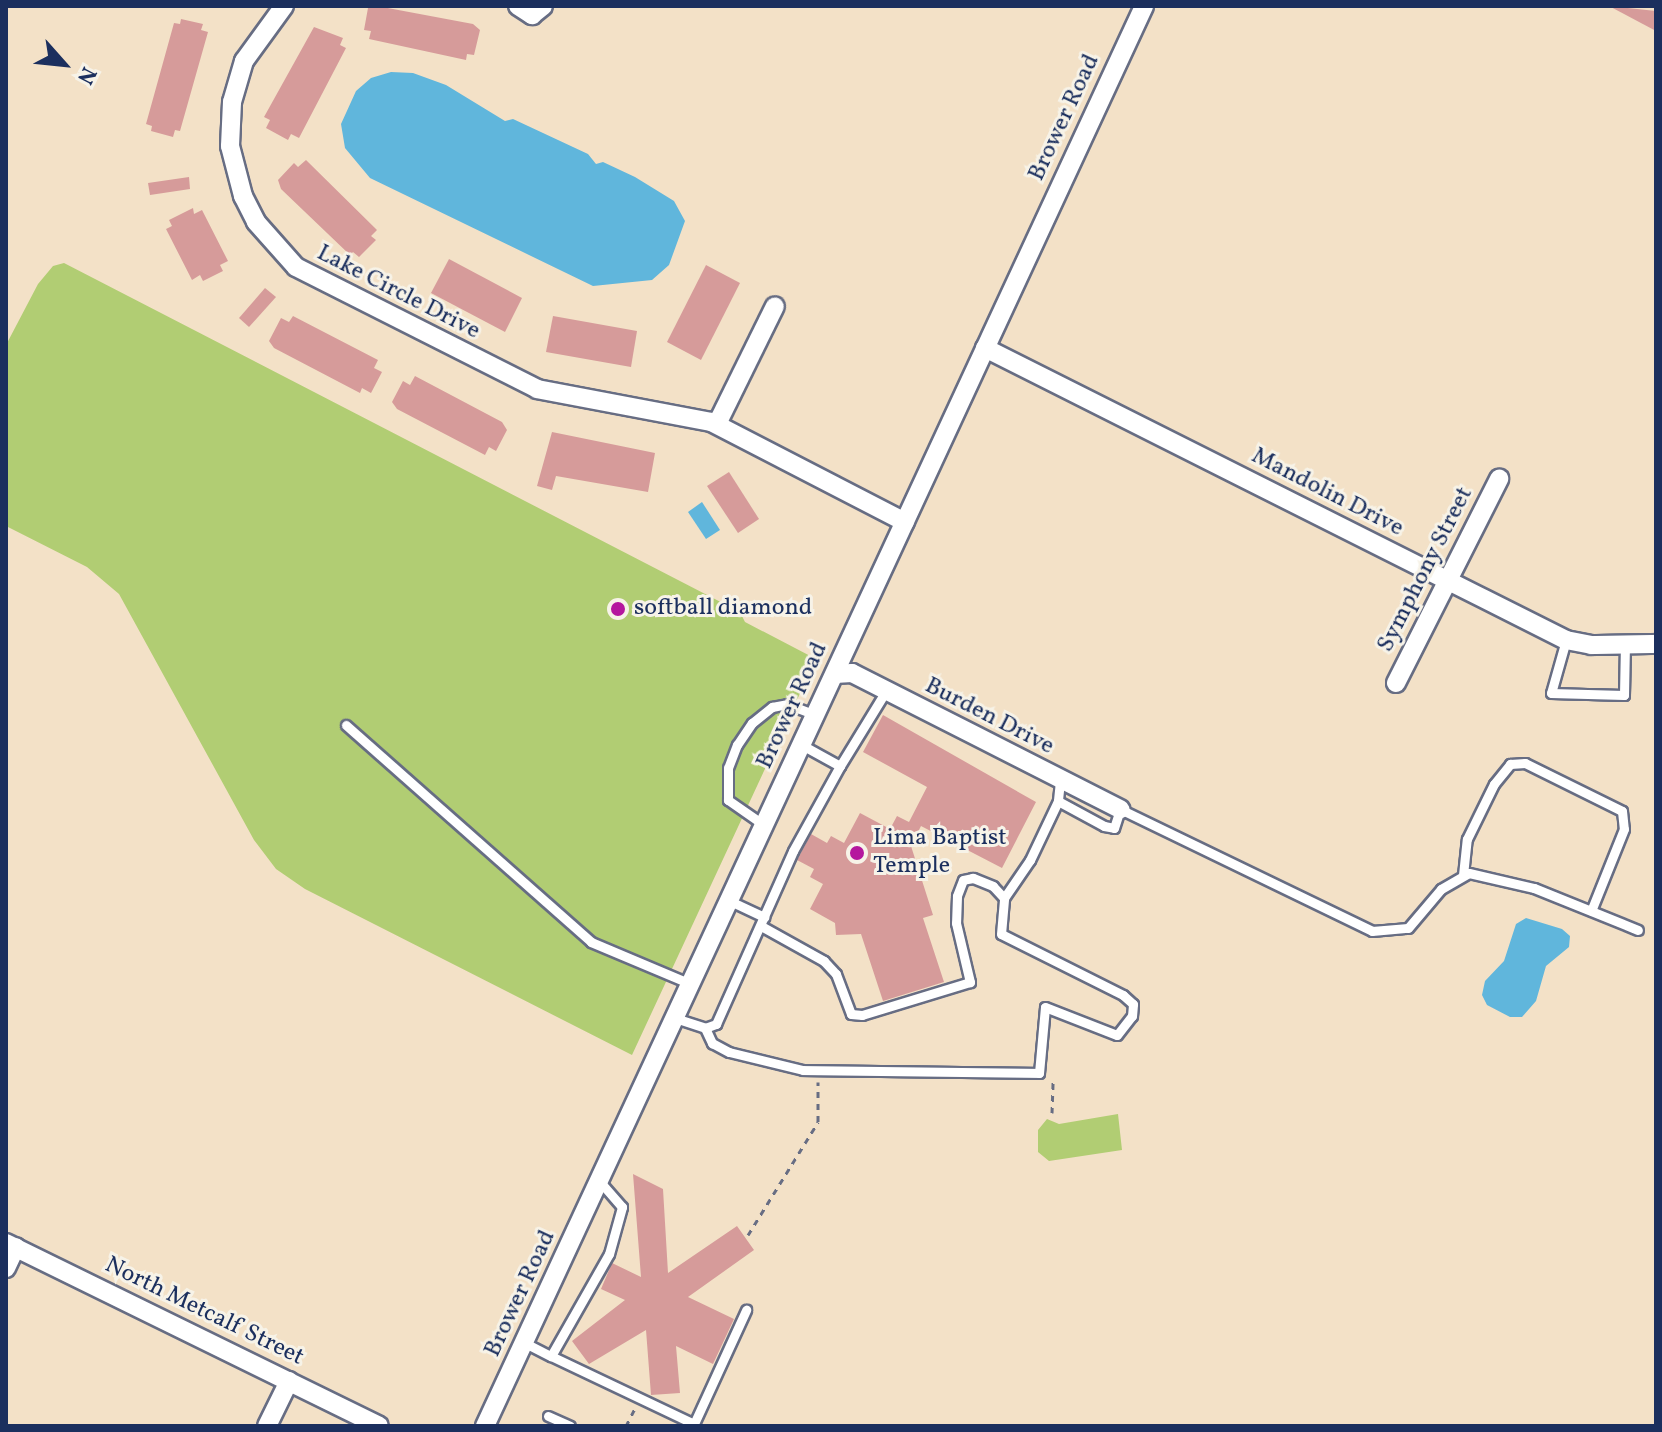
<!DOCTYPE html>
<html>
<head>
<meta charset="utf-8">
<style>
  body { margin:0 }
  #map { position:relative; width:1662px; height:1432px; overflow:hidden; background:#f3e1c7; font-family:Vollkorn,serif }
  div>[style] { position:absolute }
  .green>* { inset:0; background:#b1cd73 }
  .water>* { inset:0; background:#60b6dc }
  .building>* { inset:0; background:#d69b9a }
  .path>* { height:3px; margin-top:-1.5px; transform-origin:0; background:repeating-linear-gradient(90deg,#676d83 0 6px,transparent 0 12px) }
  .roads { filter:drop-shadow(2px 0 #676d83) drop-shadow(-2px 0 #676d83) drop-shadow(0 2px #676d83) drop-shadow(0 -2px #676d83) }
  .lane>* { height:9px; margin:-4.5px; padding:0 4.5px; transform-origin:4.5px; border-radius:4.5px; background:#fff }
  .street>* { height:18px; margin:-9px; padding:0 9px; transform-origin:9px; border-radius:9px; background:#fff }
  .dots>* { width:22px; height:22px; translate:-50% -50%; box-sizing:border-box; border:4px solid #f7f3e8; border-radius:50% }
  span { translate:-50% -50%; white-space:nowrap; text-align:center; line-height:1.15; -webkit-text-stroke:6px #f7f3e8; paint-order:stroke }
  .street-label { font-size:24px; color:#1b2f5e }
  .poi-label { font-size:24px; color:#1b2f5e }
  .left { translate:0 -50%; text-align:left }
  .frame { position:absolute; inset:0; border:8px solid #1b2f5e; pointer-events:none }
  .north { position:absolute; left:24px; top:24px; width:80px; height:80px; -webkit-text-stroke:6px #f7f3e8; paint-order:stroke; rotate:117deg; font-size:22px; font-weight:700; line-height:32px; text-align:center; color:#1b2f5e }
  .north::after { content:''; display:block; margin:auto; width:28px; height:36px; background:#1b2f5e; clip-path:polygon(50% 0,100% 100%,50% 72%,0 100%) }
</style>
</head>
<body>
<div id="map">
  <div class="green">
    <div style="clip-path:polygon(64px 263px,740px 612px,745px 622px,816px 659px,632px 1055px,305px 889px,276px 869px,254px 840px,119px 594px,87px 567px,6px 526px,6px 345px,38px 284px,53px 266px)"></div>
    <div style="clip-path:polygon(1118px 1114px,1122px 1150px,1049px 1161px,1038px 1152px,1038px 1130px,1047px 1119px,1059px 1124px)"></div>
  </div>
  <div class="water">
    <div style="clip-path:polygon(391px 72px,413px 73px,446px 85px,505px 121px,513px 119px,588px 154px,596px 164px,603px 162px,635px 177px,674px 201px,685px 221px,669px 265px,652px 280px,593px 286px,370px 178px,345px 148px,341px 124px,356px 91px,371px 78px)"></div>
    <div style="clip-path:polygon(702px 502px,720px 530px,706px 539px,688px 512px)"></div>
    <div style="clip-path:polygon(1526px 918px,1562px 929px,1570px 936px,1569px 947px,1546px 966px,1536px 1001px,1522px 1017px,1510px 1017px,1487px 1005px,1482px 995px,1485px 981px,1504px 961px,1516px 924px)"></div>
  </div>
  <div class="building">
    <div style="clip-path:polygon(377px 6px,473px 24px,480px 30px,474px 55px,467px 54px,466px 60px,369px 39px,371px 31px,364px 30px,368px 8px)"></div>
    <div style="clip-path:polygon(1609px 6px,1656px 11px,1656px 31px)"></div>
    <div style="clip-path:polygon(181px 19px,203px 24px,201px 30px,208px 32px,180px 131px,175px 130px,173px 137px,151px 131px,152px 126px,146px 124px,174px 23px,180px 24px)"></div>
    <div style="clip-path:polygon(314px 27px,343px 38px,340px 45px,346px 48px,299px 138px,291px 134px,288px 140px,266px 128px,270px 120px,264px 117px)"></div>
    <div style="clip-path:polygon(306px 160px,377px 230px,371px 236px,376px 240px,359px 257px,353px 252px,350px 255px,281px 189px,278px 180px,294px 163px,298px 167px)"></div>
    <div style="clip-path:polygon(189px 177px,190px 189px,150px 195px,148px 183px)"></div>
    <div style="clip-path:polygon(193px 208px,194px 214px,202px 210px,228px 261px,220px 265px,223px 271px,203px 281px,200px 275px,192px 280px,166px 229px,172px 226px,169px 220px)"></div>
    <div style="clip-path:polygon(449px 259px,522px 298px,505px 332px,431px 293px)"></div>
    <div style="clip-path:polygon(706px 265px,740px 283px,701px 360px,667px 342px)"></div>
    <div style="clip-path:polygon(265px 288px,276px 297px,249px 327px,239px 318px)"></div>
    <div style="clip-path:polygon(293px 316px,378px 360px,374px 368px,382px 372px,371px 393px,362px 388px,360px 393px,274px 348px,269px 341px,281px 318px,289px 322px)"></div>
    <div style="clip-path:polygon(553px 316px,637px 331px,631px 367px,546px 352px)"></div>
    <div style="clip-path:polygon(415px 376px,502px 422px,507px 430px,496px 451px,489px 447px,485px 455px,397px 409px,392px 402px,403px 381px,410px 385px)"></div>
    <div style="clip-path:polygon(552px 432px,655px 453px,648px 492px,556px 476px,552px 490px,537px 486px)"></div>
    <div style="clip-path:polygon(729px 472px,759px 519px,738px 533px,707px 486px)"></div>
    <div style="clip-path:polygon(883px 715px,1036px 802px,1002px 868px,921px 826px,911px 846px,933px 915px,923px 918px,944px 982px,883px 1001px,861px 934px,836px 935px,835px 923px,810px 909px,823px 884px,810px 877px,814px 869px,797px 860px,811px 834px,827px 843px,831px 836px,844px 843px,860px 813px,890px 829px,897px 816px,909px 822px,927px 787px,863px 752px)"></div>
    <div style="clip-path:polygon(633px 1174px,663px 1189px,668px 1273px,737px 1226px,754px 1250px,688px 1297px,734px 1319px,713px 1364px,676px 1346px,680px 1393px,651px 1395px,646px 1330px,589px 1364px,572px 1341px,625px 1300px,601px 1289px,612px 1263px,641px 1277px)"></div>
  </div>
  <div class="path">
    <div style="left:1052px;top:1113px;width:32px;rotate:-88deg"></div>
    <div style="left:748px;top:1235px;width:133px;rotate:-58.2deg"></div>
    <div style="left:818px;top:1122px;width:40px;rotate:-90deg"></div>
    <div style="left:626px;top:1426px;width:20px;rotate:-63deg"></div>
  </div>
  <div class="roads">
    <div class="lane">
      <div style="left:1566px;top:640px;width:55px;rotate:105.8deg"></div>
      <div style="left:1551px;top:693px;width:73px;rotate:1.6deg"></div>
      <div style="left:1624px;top:695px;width:50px;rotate:-88.9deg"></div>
      <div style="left:346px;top:725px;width:327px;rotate:41.5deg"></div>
      <div style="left:591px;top:942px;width:108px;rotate:22.8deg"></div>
      <div style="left:840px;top:766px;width:88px;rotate:-58.5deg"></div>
      <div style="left:1060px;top:781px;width:20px;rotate:96deg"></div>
      <div style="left:1058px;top:801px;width:52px;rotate:28.5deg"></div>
      <div style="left:1104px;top:826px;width:10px;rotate:11deg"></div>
      <div style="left:1114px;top:828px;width:20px;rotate:-72deg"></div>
      <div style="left:1120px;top:809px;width:280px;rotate:25.8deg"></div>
      <div style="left:1372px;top:931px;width:36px;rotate:-5deg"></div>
      <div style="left:1408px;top:928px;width:51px;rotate:-49.8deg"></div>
      <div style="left:1441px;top:889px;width:32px;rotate:-30deg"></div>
      <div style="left:1469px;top:873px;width:67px;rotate:13deg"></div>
      <div style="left:1534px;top:888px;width:112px;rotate:22deg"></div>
      <div style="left:764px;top:825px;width:44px;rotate:-145.2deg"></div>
      <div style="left:728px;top:800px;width:32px;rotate:-90deg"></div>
      <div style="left:728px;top:768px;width:25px;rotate:-69deg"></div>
      <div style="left:737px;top:745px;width:27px;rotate:-56deg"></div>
      <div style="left:752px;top:723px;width:26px;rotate:-39deg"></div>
      <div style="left:772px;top:707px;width:15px;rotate:-11deg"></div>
      <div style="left:787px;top:704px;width:31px;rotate:21deg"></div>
      <div style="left:1463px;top:875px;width:36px;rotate:-84deg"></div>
      <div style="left:1467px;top:839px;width:61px;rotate:-63.9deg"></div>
      <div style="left:1494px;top:784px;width:26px;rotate:-51deg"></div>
      <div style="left:1510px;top:764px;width:15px;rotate:-4deg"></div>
      <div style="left:1525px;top:763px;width:108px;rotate:26.3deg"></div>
      <div style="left:1622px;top:811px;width:18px;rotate:84deg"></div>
      <div style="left:1624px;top:829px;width:88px;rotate:111.9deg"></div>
      <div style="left:1004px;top:898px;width:46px;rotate:-55.6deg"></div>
      <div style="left:1030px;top:860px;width:65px;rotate:-64.6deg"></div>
      <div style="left:730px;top:901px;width:38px;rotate:25deg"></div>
      <div style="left:675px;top:1018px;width:32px;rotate:18deg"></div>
      <div style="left:705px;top:1028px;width:12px;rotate:-20deg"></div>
      <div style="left:716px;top:1024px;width:189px;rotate:-66deg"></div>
      <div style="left:793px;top:851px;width:97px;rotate:-61.1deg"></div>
      <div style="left:840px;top:766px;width:43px;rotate:-151.1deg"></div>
      <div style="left:705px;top:1028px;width:17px;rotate:65deg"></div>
      <div style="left:712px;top:1043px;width:19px;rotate:28deg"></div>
      <div style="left:729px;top:1052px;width:76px;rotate:13.7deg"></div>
      <div style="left:803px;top:1070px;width:236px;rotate:0.7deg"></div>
      <div style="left:1039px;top:1073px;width:66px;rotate:-84.8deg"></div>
      <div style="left:1045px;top:1007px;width:77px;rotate:21.3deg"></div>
      <div style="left:1117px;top:1035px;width:24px;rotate:-52deg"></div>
      <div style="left:1132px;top:1016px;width:12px;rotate:-85deg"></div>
      <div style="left:1133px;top:1004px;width:13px;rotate:-138deg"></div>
      <div style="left:1123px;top:995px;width:136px;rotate:-153.4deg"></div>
      <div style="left:1001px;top:934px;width:36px;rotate:-85deg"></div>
      <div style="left:1004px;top:898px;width:16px;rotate:-133deg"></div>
      <div style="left:993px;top:886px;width:22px;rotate:-158deg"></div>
      <div style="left:973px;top:878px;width:10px;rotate:169deg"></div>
      <div style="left:963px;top:880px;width:17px;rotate:111deg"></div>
      <div style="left:957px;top:896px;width:27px;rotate:92deg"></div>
      <div style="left:956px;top:923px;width:61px;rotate:76.7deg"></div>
      <div style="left:970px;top:982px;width:113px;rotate:163deg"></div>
      <div style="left:862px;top:1015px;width:11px;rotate:-175deg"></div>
      <div style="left:851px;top:1014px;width:43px;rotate:-110.6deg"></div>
      <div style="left:836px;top:974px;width:18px;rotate:-133deg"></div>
      <div style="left:824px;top:961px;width:72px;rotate:-150.9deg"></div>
      <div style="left:525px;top:1343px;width:29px;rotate:27deg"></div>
      <div style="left:551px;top:1356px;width:117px;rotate:-60.4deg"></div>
      <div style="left:609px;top:1254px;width:49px;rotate:-74.5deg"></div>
      <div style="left:622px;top:1207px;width:33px;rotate:-131deg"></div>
      <div style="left:551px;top:1356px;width:158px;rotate:25.4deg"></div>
      <div style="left:548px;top:1416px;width:24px;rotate:24deg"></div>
      <div style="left:693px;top:1426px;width:128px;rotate:-65.4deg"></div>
    </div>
    <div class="street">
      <div style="left:284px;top:6px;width:68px;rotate:126deg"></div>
      <div style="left:244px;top:61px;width:43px;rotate:106.3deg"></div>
      <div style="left:232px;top:102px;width:44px;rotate:92.6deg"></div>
      <div style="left:230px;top:146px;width:52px;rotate:75.4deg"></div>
      <div style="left:243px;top:196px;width:29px;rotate:63deg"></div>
      <div style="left:256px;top:222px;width:60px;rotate:48.4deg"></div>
      <div style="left:296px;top:267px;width:270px;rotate:26.8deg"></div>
      <div style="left:537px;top:389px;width:177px;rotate:10.7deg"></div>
      <div style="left:711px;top:422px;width:218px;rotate:27.3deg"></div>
      <div style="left:518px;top:6px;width:17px;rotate:33deg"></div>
      <div style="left:532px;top:15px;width:14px;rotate:-39deg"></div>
      <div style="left:985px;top:348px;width:650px;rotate:26.68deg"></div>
      <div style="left:1566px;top:640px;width:25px;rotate:11deg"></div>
      <div style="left:1591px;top:645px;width:65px;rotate:-0.9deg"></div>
      <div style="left:717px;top:424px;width:131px;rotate:-63.8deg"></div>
      <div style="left:835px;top:674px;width:17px;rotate:-3deg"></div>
      <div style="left:852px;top:673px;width:301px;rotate:26.9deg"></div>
      <div style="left:1396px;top:683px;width:229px;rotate:-63.2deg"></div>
      <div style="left:6px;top:1243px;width:415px;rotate:26.1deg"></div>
      <div style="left:6px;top:1268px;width:23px;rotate:-65deg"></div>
      <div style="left:267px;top:1426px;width:50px;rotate:-63.9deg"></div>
      <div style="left:485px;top:1426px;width:1565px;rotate:-65.1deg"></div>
    </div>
  </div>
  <div class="dots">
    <div style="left:618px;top:609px;background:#b5179e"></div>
    <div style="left:857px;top:853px;background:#b5179e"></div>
  </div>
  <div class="street-label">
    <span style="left:1065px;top:118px;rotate:-65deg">Brower Road</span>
    <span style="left:398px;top:293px;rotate:27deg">Lake Circle Drive</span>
    <span style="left:1327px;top:493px;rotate:27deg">Mandolin Drive</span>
    <span style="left:1426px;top:570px;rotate:-63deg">Symphony Street</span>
    <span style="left:793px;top:706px;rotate:-65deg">Brower Road</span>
    <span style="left:989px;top:717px;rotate:27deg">Burden Drive</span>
    <span style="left:521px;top:1294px;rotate:-65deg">Brower Road</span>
    <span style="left:204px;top:1312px;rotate:26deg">North Metcalf Street</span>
  </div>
  <div class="poi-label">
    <span class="left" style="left:634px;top:609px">softball diamond</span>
    <span class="left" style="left:873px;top:853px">Lima Baptist<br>Temple</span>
  </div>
  <div class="frame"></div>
  <div class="north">N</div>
</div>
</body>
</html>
